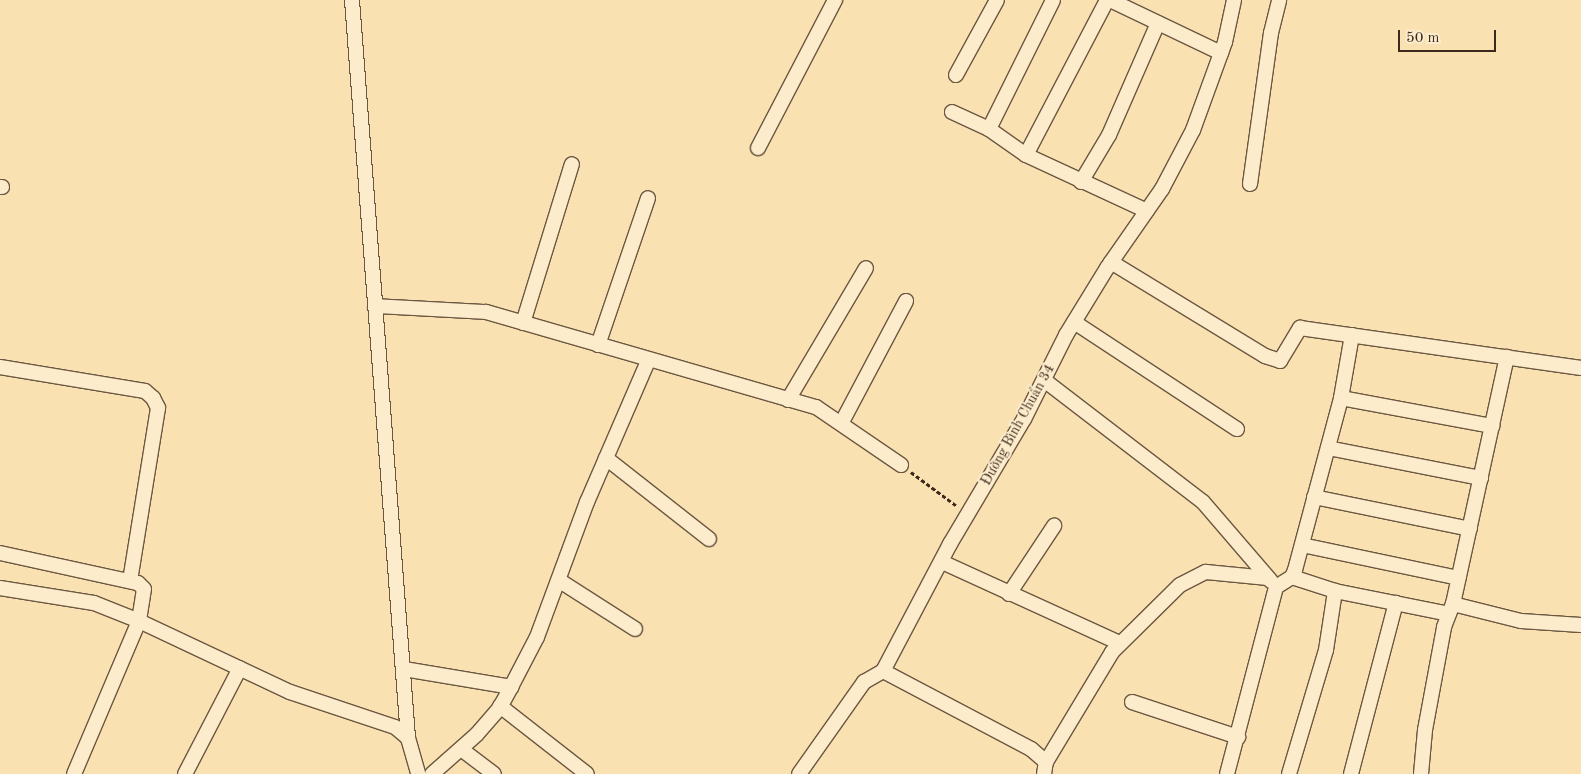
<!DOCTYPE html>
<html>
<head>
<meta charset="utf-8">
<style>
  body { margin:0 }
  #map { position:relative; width:1581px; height:774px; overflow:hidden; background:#fae1b1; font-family:"Old Standard TT",serif }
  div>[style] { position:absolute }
  .path>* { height:2.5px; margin-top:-1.25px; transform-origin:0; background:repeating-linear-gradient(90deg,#3d291c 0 4px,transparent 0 6.5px) }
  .roads { filter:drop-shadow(1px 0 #6c5741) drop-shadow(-1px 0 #6c5741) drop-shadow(0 1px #6c5741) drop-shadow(0 -1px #6c5741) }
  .minor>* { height:14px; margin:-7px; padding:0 7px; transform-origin:7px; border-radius:7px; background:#fceccc }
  span { translate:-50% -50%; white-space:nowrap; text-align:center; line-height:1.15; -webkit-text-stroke:4px #fceccc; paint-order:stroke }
  .street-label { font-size:14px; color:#3d291c }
  .scale { position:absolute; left:1398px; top:30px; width:98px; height:22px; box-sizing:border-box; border:2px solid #3d291c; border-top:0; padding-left:6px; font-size:15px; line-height:18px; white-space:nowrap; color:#3d291c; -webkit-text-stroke:4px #fceccc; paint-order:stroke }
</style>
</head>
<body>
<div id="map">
  <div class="path">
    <div style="left:911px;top:472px;width:57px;rotate:36.5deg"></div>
  </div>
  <div class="roads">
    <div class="minor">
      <div style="left:352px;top:0;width:740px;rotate:85.66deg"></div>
      <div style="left:1110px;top:0;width:123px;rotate:25.5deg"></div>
      <div style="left:956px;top:75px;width:85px;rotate:-61.3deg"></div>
      <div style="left:952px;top:112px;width:41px;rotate:24.7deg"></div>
      <div style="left:989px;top:129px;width:45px;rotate:35.1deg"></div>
      <div style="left:1026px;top:155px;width:133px;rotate:24.8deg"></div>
      <div style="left:989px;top:129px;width:144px;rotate:-63.6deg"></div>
      <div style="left:758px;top:148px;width:167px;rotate:-62.5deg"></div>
      <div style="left:1026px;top:155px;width:175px;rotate:-62.4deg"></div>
      <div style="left:1081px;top:182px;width:55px;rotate:-59.2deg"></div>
      <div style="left:1109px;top:135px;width:122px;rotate:-66.4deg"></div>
      <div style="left:1250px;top:184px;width:152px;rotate:-82.1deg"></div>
      <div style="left:1271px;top:33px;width:34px;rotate:-76deg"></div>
      <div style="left:0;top:187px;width:2px"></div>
      <div style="left:1111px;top:262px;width:180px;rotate:31.4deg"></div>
      <div style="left:1265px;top:356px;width:16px;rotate:18deg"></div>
      <div style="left:1280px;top:361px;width:39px;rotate:-59deg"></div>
      <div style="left:1300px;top:328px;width:284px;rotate:8.1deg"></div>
      <div style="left:375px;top:306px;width:111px;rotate:3.1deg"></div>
      <div style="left:486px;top:312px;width:343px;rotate:16.1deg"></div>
      <div style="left:816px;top:407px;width:103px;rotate:34.3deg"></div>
      <div style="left:1074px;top:322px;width:195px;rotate:33.3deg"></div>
      <div style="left:523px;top:323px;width:166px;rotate:-72.9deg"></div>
      <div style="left:598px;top:345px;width:155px;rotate:-71.2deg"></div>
      <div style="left:0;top:367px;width:147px;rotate:9.4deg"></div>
      <div style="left:145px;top:391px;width:11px;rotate:41deg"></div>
      <div style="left:153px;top:398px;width:11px;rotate:63deg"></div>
      <div style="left:158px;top:408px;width:175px;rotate:99.2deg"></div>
      <div style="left:1044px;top:380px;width:200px;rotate:37.5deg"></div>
      <div style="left:1203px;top:502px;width:104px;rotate:49.3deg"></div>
      <div style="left:1341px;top:398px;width:154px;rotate:10.5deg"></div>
      <div style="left:788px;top:400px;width:153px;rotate:-59.4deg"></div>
      <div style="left:842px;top:422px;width:137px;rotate:-62.1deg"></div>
      <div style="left:1328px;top:448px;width:156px;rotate:11.1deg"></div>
      <div style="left:606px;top:458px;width:131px;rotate:38.2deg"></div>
      <div style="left:1314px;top:497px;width:159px;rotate:11.6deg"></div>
      <div style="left:1302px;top:545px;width:160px;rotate:11.9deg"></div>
      <div style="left:0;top:553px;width:141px;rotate:12.3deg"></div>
      <div style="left:138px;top:583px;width:8px;rotate:45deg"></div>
      <div style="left:144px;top:589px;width:32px;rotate:99deg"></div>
      <div style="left:139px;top:621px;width:166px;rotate:113deg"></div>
      <div style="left:942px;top:562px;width:196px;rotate:24.5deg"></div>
      <div style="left:1292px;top:577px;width:45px;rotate:18deg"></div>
      <div style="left:1335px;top:591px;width:116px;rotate:11.4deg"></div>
      <div style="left:560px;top:581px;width:89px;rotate:32.6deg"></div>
      <div style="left:0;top:588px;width:95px;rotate:9.1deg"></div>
      <div style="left:94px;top:603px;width:48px;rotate:21.8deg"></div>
      <div style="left:139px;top:621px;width:167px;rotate:25.2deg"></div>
      <div style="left:290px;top:692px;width:111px;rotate:18.4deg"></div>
      <div style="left:395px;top:727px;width:17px;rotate:40deg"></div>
      <div style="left:408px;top:738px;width:37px;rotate:74deg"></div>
      <div style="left:1009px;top:594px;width:82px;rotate:-56.5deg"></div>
      <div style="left:1453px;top:604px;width:70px;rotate:14deg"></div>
      <div style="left:1521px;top:621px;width:60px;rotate:3.8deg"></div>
      <div style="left:404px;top:669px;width:109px;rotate:9.5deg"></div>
      <div style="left:1132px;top:702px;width:112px;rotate:18.3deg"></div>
      <div style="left:500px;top:706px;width:110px;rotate:38deg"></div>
      <div style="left:461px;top:749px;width:41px;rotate:37.1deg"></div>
      <div style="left:1046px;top:762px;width:128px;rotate:-59deg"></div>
      <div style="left:1112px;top:652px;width:95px;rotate:-44.6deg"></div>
      <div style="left:1180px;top:585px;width:29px;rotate:-27deg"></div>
      <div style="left:1206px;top:572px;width:62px;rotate:5.5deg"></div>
      <div style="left:185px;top:774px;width:119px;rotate:-62.6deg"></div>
      <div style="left:432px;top:774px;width:60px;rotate:-41.6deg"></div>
      <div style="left:477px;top:734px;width:33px;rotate:-49deg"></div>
      <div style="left:499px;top:709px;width:25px;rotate:-61deg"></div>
      <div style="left:511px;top:687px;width:56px;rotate:-62.5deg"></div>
      <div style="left:537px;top:637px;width:144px;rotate:-69.7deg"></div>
      <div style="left:587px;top:502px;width:154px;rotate:-66.6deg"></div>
      <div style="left:799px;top:774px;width:113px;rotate:-54.8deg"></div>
      <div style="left:864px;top:682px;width:22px;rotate:-30deg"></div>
      <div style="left:1044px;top:774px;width:12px;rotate:-81deg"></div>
      <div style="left:1046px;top:762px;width:20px;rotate:-139deg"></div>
      <div style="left:1031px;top:749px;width:167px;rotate:-152.2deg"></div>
      <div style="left:883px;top:671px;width:144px;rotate:-62.2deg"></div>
      <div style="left:950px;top:544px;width:145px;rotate:-59.4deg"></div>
      <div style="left:1024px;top:419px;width:94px;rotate:-63.4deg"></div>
      <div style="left:1066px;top:335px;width:79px;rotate:-58.5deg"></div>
      <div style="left:1107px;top:268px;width:96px;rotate:-55.2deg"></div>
      <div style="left:1162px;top:189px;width:67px;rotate:-62.3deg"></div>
      <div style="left:1193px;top:130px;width:94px;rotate:-70deg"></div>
      <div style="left:1225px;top:42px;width:43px;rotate:-77.9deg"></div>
      <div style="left:1227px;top:774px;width:193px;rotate:-75.3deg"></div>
      <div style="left:1276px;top:587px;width:19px;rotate:-32deg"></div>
      <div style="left:1292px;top:577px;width:8px;rotate:-67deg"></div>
      <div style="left:1295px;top:570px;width:178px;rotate:-75deg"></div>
      <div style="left:1341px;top:398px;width:64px;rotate:-80.1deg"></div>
      <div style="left:1289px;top:774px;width:129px;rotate:-73.4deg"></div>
      <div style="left:1326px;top:650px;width:60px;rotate:-81.3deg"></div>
      <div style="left:1351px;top:774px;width:177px;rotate:-75.3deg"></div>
      <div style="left:1421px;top:774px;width:44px;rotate:-84.8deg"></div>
      <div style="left:1425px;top:730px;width:105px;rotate:-79.5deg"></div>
      <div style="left:1444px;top:627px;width:25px;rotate:-69deg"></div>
      <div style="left:1453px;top:604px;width:253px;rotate:-77.7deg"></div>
    </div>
  </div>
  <div class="street-label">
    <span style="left:1018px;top:425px;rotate:-61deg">Đường Bình Chuẩn 34</span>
  </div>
  <div class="scale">50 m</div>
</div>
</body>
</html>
